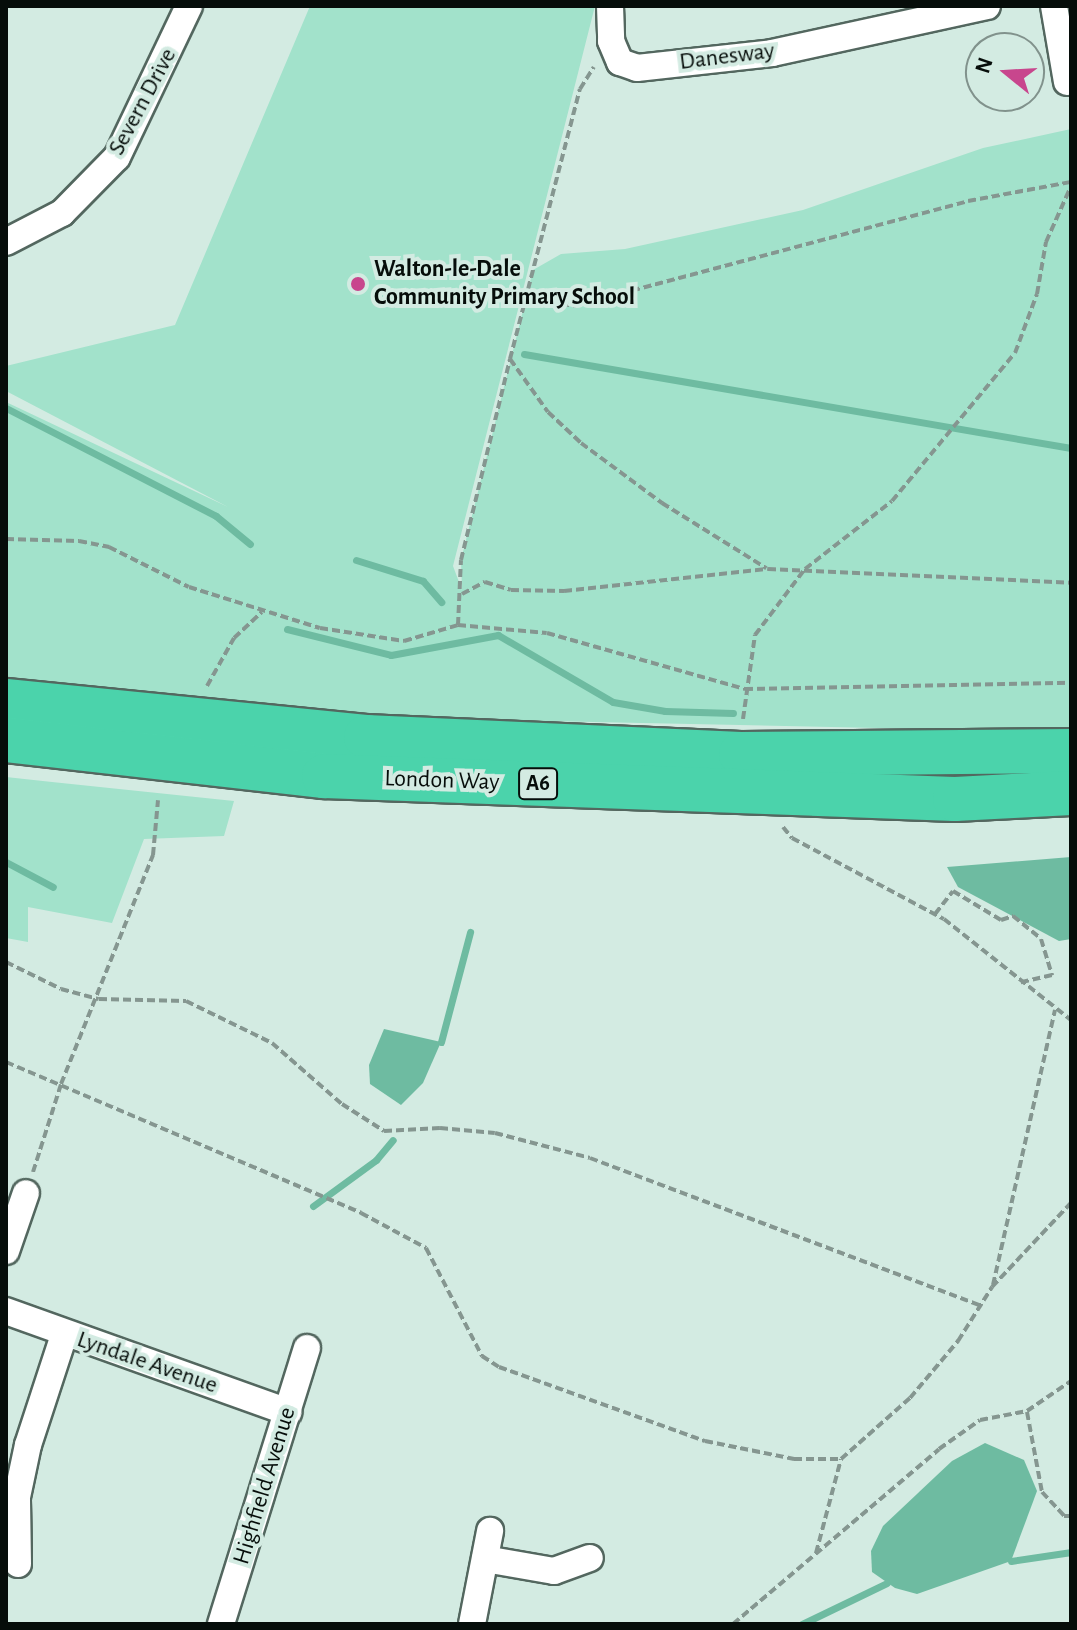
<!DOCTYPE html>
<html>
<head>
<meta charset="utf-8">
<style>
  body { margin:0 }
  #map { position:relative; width:1077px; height:1630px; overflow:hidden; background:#d3ebe2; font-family:"Alegreya Sans",sans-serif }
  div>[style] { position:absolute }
  .green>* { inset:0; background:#a2e2cb }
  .water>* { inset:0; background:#6ebba1 }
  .stream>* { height:7px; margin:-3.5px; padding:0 3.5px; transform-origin:3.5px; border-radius:3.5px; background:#6ebba1 }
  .path>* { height:4px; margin-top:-2px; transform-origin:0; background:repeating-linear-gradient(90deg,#859690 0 8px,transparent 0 12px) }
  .roads { filter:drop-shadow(2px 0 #53675f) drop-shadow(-2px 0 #53675f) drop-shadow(0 2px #53675f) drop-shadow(0 -2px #53675f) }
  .street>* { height:26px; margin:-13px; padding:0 13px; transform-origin:13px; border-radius:13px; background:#fff }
  .highway>* { height:44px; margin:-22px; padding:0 22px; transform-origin:22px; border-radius:22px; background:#4bd3ab }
  .dots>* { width:22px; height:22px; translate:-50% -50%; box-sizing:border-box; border:4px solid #d3ebe2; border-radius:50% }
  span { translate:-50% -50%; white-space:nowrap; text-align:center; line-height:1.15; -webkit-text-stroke:8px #d3ebe2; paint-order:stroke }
  .shield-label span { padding:2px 6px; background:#d3ebe2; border:2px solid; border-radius:6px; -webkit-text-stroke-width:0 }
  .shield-label { font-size:22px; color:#060d0a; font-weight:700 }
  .street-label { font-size:24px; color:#060d0a }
  .poi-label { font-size:24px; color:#060d0a; font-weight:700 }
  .left { translate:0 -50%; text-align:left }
  .frame { position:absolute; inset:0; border:8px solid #060d0a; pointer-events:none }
  .north { position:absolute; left:965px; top:32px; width:80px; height:80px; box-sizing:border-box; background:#d3ebe2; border:2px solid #81928c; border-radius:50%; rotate:288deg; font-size:22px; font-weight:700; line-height:32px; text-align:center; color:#060d0a }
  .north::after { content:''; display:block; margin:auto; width:28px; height:36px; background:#c8468d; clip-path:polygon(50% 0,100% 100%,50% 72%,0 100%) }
</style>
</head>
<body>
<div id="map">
  <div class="green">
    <div style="clip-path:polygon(310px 6px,595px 6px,453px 566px,462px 590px,461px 560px,533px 270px,561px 254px,625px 249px,803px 210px,983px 148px,1071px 129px,1071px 732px,402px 718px,6px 685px,6px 402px,228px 507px,6px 391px,6px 366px,175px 325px)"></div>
    <div style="clip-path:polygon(6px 777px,52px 782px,234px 801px,224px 836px,144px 839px,112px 923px,28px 907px,28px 942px,6px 938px)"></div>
  </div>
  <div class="water">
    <div style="clip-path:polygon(1071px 857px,1071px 939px,1059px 941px,958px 887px,947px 867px)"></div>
    <div style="clip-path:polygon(384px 1029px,441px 1042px,423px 1083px,401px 1105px,370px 1084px,369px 1065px)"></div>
    <div style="clip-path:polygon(985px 1443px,1024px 1460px,1037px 1491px,1011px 1561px,917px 1594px,895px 1588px,872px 1572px,871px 1551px,883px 1526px,952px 1461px)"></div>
  </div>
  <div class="stream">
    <div style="left:524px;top:354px;width:555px;rotate:9.75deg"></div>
    <div style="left:6px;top:408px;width:236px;rotate:27.2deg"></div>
    <div style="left:216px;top:516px;width:44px;rotate:39.5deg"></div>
    <div style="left:356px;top:560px;width:70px;rotate:17.4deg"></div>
    <div style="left:423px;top:581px;width:28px;rotate:49deg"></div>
    <div style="left:287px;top:629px;width:107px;rotate:14deg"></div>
    <div style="left:391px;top:655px;width:109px;rotate:-10.6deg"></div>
    <div style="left:498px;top:635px;width:133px;rotate:30.2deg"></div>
    <div style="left:613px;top:702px;width:53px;rotate:9.8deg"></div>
    <div style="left:665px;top:711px;width:68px;rotate:1.7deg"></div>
    <div style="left:6px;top:862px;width:53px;rotate:28deg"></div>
    <div style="left:441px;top:1042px;width:114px;rotate:-75.2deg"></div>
    <div style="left:313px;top:1206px;width:78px;rotate:-36.1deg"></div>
    <div style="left:376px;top:1160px;width:26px;rotate:-50deg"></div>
    <div style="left:1011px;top:1561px;width:61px;rotate:-8.5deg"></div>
    <div style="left:802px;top:1624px;width:94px;rotate:-25.8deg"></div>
  </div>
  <div class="path">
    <div style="left:526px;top:297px;width:49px;rotate:10.6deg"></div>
    <div style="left:574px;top:306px;width:408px;rotate:-14.9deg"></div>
    <div style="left:968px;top:201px;width:105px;rotate:-10.5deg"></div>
    <div style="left:510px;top:359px;width:65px;rotate:54.4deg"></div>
    <div style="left:548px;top:412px;width:45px;rotate:43.2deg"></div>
    <div style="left:581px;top:443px;width:101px;rotate:36.5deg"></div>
    <div style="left:662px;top:503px;width:123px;rotate:32deg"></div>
    <div style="left:6px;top:539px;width:73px;rotate:1.6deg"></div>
    <div style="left:79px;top:541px;width:31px;rotate:11deg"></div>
    <div style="left:109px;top:547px;width:89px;rotate:26.6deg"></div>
    <div style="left:189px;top:587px;width:137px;rotate:17.4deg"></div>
    <div style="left:320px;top:628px;width:85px;rotate:8.8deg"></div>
    <div style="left:404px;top:641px;width:56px;rotate:-16.5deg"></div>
    <div style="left:458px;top:625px;width:89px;rotate:5.1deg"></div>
    <div style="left:547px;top:633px;width:206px;rotate:15.8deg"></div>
    <div style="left:745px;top:689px;width:326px;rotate:-1.1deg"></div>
    <div style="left:462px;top:594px;width:26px;rotate:-28deg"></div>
    <div style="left:485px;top:582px;width:27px;rotate:17deg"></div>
    <div style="left:511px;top:590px;width:53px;rotate:1.1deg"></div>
    <div style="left:564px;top:591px;width:205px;rotate:-6.2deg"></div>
    <div style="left:768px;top:569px;width:303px;rotate:2.6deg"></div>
    <div style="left:458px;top:625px;width:65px;rotate:-87.4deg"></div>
    <div style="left:461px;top:560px;width:207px;rotate:-76.3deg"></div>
    <div style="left:510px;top:359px;width:279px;rotate:-75.5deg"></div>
    <div style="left:580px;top:89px;width:26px;rotate:-58deg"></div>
    <div style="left:207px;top:686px;width:55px;rotate:-60.6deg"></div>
    <div style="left:234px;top:638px;width:38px;rotate:-43deg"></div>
    <div style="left:743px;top:719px;width:85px;rotate:-81.9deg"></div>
    <div style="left:755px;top:635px;width:83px;rotate:-52.9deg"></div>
    <div style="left:805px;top:569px;width:110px;rotate:-38deg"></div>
    <div style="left:892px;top:501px;width:192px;rotate:-50.3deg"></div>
    <div style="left:1015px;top:353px;width:63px;rotate:-69.6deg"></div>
    <div style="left:1037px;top:294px;width:53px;rotate:-80.2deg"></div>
    <div style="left:1046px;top:242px;width:61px;rotate:-65.9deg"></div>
    <div style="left:783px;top:827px;width:14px;rotate:51deg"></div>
    <div style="left:792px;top:838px;width:172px;rotate:28.1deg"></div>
    <div style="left:944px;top:919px;width:162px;rotate:38.5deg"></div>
    <div style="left:935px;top:914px;width:29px;rotate:-52deg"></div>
    <div style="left:953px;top:891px;width:56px;rotate:31.1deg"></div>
    <div style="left:1001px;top:920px;width:13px;rotate:-18deg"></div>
    <div style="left:1013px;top:916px;width:36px;rotate:39deg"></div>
    <div style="left:1041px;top:939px;width:38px;rotate:73deg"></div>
    <div style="left:1052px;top:975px;width:32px;rotate:167deg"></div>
    <div style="left:6px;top:962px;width:61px;rotate:26.1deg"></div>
    <div style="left:61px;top:989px;width:39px;rotate:15deg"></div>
    <div style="left:99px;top:999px;width:87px;rotate:1.3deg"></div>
    <div style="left:186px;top:1001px;width:96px;rotate:26deg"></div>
    <div style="left:272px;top:1043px;width:93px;rotate:41.1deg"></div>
    <div style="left:342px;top:1104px;width:50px;rotate:32.7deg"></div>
    <div style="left:384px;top:1131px;width:56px;rotate:-3.1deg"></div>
    <div style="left:440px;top:1128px;width:55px;rotate:5.2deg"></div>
    <div style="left:495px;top:1133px;width:98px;rotate:14.7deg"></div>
    <div style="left:590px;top:1158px;width:417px;rotate:20.7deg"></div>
    <div style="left:6px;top:1062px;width:386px;rotate:23deg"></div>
    <div style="left:361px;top:1213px;width:74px;rotate:28.3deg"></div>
    <div style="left:426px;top:1248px;width:122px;rotate:62.6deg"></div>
    <div style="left:482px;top:1356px;width:20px;rotate:33deg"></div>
    <div style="left:499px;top:1367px;width:219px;rotate:19.8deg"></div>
    <div style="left:705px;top:1441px;width:91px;rotate:11.4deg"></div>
    <div style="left:794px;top:1459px;width:47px"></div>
    <div style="left:841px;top:1459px;width:92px;rotate:-41.5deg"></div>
    <div style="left:910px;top:1398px;width:75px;rotate:-49.9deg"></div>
    <div style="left:958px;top:1341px;width:64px;rotate:-57.8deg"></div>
    <div style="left:992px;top:1287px;width:115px;rotate:-46.8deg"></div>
    <div style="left:33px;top:1172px;width:92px;rotate:-72.3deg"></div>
    <div style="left:61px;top:1084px;width:247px;rotate:-68.1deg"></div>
    <div style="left:153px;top:855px;width:55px;rotate:-84.8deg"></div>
    <div style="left:993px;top:1285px;width:282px;rotate:-77.3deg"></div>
    <div style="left:1027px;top:1412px;width:81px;rotate:79.4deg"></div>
    <div style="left:1042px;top:1492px;width:33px;rotate:47deg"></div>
    <div style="left:1064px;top:1516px;width:7px"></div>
    <div style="left:816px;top:1553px;width:97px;rotate:-75.1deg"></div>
    <div style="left:733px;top:1624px;width:270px;rotate:-40.3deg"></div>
    <div style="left:939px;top:1449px;width:50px;rotate:-35.3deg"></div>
    <div style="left:980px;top:1420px;width:48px;rotate:-10.8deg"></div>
    <div style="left:1027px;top:1411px;width:53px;rotate:-34.3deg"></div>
  </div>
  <div class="roads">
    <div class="street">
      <div style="left:610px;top:6px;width:35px;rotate:88deg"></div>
      <div style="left:611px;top:41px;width:23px;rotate:67deg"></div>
      <div style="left:620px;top:62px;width:18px;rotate:19deg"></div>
      <div style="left:637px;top:68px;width:136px;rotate:-6.3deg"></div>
      <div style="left:772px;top:53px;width:220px;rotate:-12.3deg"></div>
      <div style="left:1054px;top:6px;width:77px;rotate:80.3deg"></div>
      <div style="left:6px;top:242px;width:63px;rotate:-27.4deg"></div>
      <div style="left:62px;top:213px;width:78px;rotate:-45.5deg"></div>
      <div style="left:117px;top:157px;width:167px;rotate:-64.5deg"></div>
      <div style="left:6px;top:1251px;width:61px;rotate:-71deg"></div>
      <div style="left:6px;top:1311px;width:300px;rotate:19.7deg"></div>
      <div style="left:485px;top:1559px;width:70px;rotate:9.9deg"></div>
      <div style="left:554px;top:1571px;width:38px;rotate:-20deg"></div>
      <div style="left:18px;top:1564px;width:67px;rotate:-90.9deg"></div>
      <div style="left:17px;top:1497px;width:53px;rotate:-78.1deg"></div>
      <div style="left:28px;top:1445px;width:116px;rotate:-71.9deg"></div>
      <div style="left:221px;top:1624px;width:289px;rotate:-72.7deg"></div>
      <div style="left:472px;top:1624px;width:95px;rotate:-79deg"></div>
    </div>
    <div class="highway">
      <div style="left:6px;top:701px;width:362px;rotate:5.7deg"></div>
      <div style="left:366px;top:737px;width:375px;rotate:2.6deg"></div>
      <div style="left:741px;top:754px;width:330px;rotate:-0.5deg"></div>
      <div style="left:6px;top:740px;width:320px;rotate:6.5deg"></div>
      <div style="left:324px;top:776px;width:631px;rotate:2.09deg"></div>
      <div style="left:955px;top:799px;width:116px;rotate:-3deg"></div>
    </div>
  </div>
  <div class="dots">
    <div style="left:358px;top:284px;background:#c8468d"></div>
  </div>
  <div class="shield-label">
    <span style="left:538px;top:784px">A6</span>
  </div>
  <div class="street-label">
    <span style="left:727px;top:57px;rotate:-7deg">Danesway</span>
    <span style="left:143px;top:102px;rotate:-62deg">Severn Drive</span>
    <span style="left:442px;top:781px;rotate:2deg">London Way</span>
    <span style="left:147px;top:1363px;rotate:19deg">Lyndale Avenue</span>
    <span style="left:265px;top:1486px;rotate:-73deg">Highfield Avenue</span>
  </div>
  <div class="poi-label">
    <span class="left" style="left:374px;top:284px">Walton-le-Dale<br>Community Primary School</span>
  </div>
  <div class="frame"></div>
  <div class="north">N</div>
</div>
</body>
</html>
